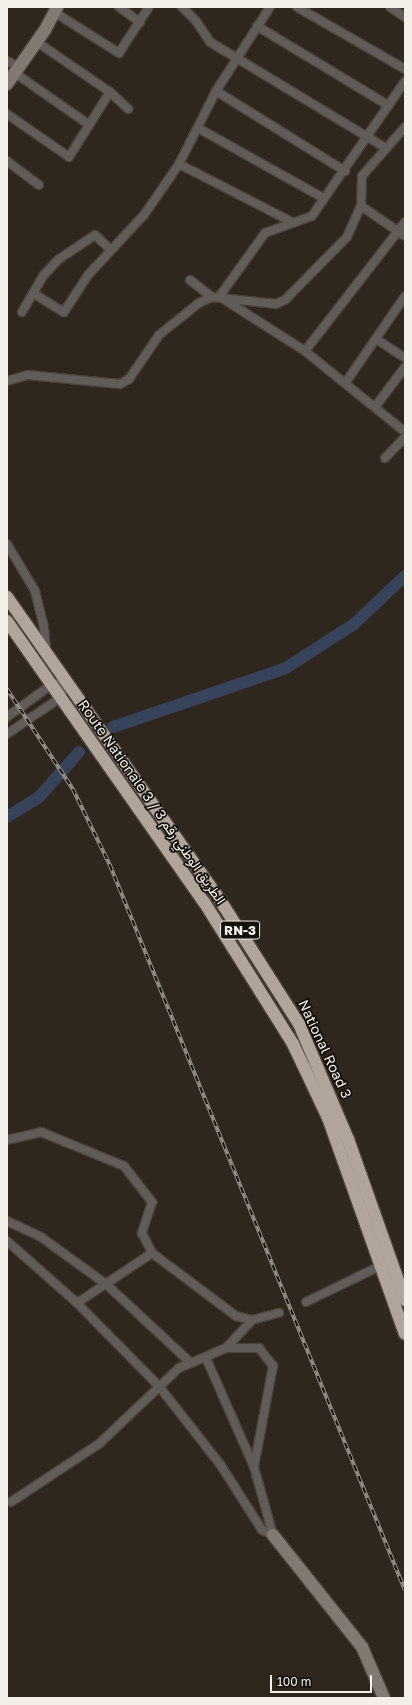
<!DOCTYPE html>
<html>
<head>
<meta charset="utf-8">
<style>
  body { margin:0 }
  #map { position:relative; width:412px; height:1705px; overflow:hidden; background:#2f261d; font-family:"Golos Text",Vazirmatn,sans-serif }
  div>[style] { position:absolute }
  .river>* { height:12px; margin:-6px; padding:0 6px; transform-origin:6px; border-radius:6px; background:#37435b }
  .roads { filter:drop-shadow(1px 0 #4b423a) drop-shadow(-1px 0 #4b423a) drop-shadow(0 1px #4b423a) drop-shadow(0 -1px #4b423a) }
  .street>* { height:8px; margin:-4px; padding:0 4px; transform-origin:4px; border-radius:4px; background:#615c58 }
  .secondary>* { height:12px; margin:-6px; padding:0 6px; transform-origin:6px; border-radius:6px; background:#827973 }
  .highway>* { height:12px; margin:-6px; padding:0 6px; transform-origin:6px; border-radius:6px; background:#b1a49b }
  .rail>* { height:3.5px; margin-top:-1.75px; transform-origin:0; background:repeating-linear-gradient(90deg,#14100c 0 6px,#989089 0 12px); box-sizing:border-box; border-block:1px solid #989089 }
  span { translate:-50% -50%; white-space:nowrap; text-align:center; line-height:1.15; -webkit-text-stroke:3.5px #14100c; paint-order:stroke }
  .shield-label span { padding:1px 3px; background:#14100c; border:1px solid; border-radius:3px; -webkit-text-stroke-width:0 }
  .shield-label { font-size:13px; color:#f5efe9; font-weight:700 }
  .street-label { font-size:14px; color:#f5efe9 }
  .frame { position:absolute; inset:0; border:8px solid #f5efe9; pointer-events:none }
  .scale { position:absolute; left:270px; top:1675px; width:102px; height:18px; box-sizing:border-box; border:2px solid #f5efe9; border-top:0; padding-left:5px; font-size:12px; line-height:14px; white-space:nowrap; color:#f5efe9; -webkit-text-stroke:3px #14100c; paint-order:stroke }
</style>
</head>
<body>
<div id="map">
  <div class="river">
    <div style="left:113px;top:727px;width:183px;rotate:-18.8deg"></div>
    <div style="left:286px;top:668px;width:81px;rotate:-32.9deg"></div>
    <div style="left:354px;top:624px;width:70px;rotate:-43.3deg"></div>
    <div style="left:7px;top:817px;width:39px;rotate:-32deg"></div>
    <div style="left:40px;top:796px;width:59px;rotate:-48.4deg"></div>
  </div>
  <div class="roads">
    <div class="street">
      <div style="left:119px;top:7px;width:26px;rotate:36deg"></div>
      <div style="left:182px;top:7px;width:20px;rotate:45deg"></div>
      <div style="left:196px;top:21px;width:25px;rotate:56deg"></div>
      <div style="left:210px;top:42px;width:205px;rotate:31.1deg"></div>
      <div style="left:297px;top:7px;width:125px;rotate:29.9deg"></div>
      <div style="left:390px;top:7px;width:18px;rotate:34deg"></div>
      <div style="left:54px;top:12px;width:77px;rotate:32.2deg"></div>
      <div style="left:119px;top:53px;width:55px;rotate:-56.9deg"></div>
      <div style="left:257px;top:26px;width:154px;rotate:31.2deg"></div>
      <div style="left:37px;top:42px;width:88px;rotate:34.4deg"></div>
      <div style="left:110px;top:92px;width:25px;rotate:43deg"></div>
      <div style="left:7px;top:61px;width:13px;rotate:27deg"></div>
      <div style="left:15px;top:73px;width:89px;rotate:34.9deg"></div>
      <div style="left:216px;top:91px;width:152px;rotate:31.8deg"></div>
      <div style="left:7px;top:114px;width:75px;rotate:34.7deg"></div>
      <div style="left:69px;top:157px;width:77px;rotate:-57.8deg"></div>
      <div style="left:198px;top:128px;width:143px;rotate:29.2deg"></div>
      <div style="left:7px;top:161px;width:40px;rotate:37deg"></div>
      <div style="left:179px;top:164px;width:127px;rotate:27.2deg"></div>
      <div style="left:361px;top:206px;width:53px;rotate:34.3deg"></div>
      <div style="left:190px;top:280px;width:28px;rotate:38deg"></div>
      <div style="left:33px;top:293px;width:36px;rotate:32deg"></div>
      <div style="left:64px;top:312px;width:44px;rotate:-57deg"></div>
      <div style="left:88px;top:275px;width:82px;rotate:-47deg"></div>
      <div style="left:144px;top:215px;width:62px;rotate:-55.5deg"></div>
      <div style="left:179px;top:164px;width:82px;rotate:-63.1deg"></div>
      <div style="left:216px;top:91px;width:100px;rotate:-57.3deg"></div>
      <div style="left:219px;top:297px;width:79px;rotate:-54.3deg"></div>
      <div style="left:265px;top:233px;width:50px;rotate:-19.9deg"></div>
      <div style="left:312px;top:216px;width:164px;rotate:-55.4deg"></div>
      <div style="left:222px;top:298px;width:98px;rotate:32.6deg"></div>
      <div style="left:305px;top:351px;width:129px;rotate:39deg"></div>
      <div style="left:22px;top:312px;width:42px;rotate:-59.7deg"></div>
      <div style="left:43px;top:276px;width:23px;rotate:-47deg"></div>
      <div style="left:59px;top:259px;width:43px;rotate:-33.7deg"></div>
      <div style="left:95px;top:235px;width:21px;rotate:43deg"></div>
      <div style="left:376px;top:339px;width:35px;rotate:33deg"></div>
      <div style="left:305px;top:351px;width:163px;rotate:-52.2deg"></div>
      <div style="left:7px;top:381px;width:22px;rotate:-16deg"></div>
      <div style="left:28px;top:375px;width:92px;rotate:5.6deg"></div>
      <div style="left:120px;top:384px;width:10px;rotate:-29deg"></div>
      <div style="left:129px;top:379px;width:53px;rotate:-55.7deg"></div>
      <div style="left:159px;top:335px;width:51px;rotate:-38.7deg"></div>
      <div style="left:199px;top:303px;width:14px;rotate:-25deg"></div>
      <div style="left:212px;top:297px;width:64px;rotate:6.2deg"></div>
      <div style="left:276px;top:304px;width:10px;rotate:-24deg"></div>
      <div style="left:285px;top:300px;width:88px;rotate:-45.5deg"></div>
      <div style="left:347px;top:237px;width:34px;rotate:-66deg"></div>
      <div style="left:361px;top:206px;width:30px;rotate:-88deg"></div>
      <div style="left:362px;top:176px;width:65px;rotate:-48.7deg"></div>
      <div style="left:346px;top:382px;width:104px;rotate:-55.5deg"></div>
      <div style="left:375px;top:407px;width:50px;rotate:-53.1deg"></div>
      <div style="left:385px;top:458px;width:29px;rotate:-46deg"></div>
      <div style="left:7px;top:544px;width:55px;rotate:59.2deg"></div>
      <div style="left:35px;top:591px;width:37px;rotate:76deg"></div>
      <div style="left:44px;top:627px;width:23px;rotate:85deg"></div>
      <div style="left:7px;top:717px;width:54px;rotate:-36deg"></div>
      <div style="left:51px;top:685px;width:16px;rotate:-14deg"></div>
      <div style="left:7px;top:734px;width:64px;rotate:-34.2deg"></div>
      <div style="left:60px;top:698px;width:18px;rotate:-68deg"></div>
      <div style="left:7px;top:1140px;width:35px;rotate:-13deg"></div>
      <div style="left:41px;top:1132px;width:90px;rotate:22.3deg"></div>
      <div style="left:124px;top:1166px;width:46px;rotate:52.1deg"></div>
      <div style="left:152px;top:1202px;width:33px;rotate:108deg"></div>
      <div style="left:142px;top:1233px;width:22px;rotate:63deg"></div>
      <div style="left:152px;top:1253px;width:105px;rotate:36.9deg"></div>
      <div style="left:236px;top:1316px;width:16px;rotate:14deg"></div>
      <div style="left:7px;top:1221px;width:38px;rotate:25deg"></div>
      <div style="left:41px;top:1237px;width:80px;rotate:35.9deg"></div>
      <div style="left:106px;top:1284px;width:116px;rotate:42.9deg"></div>
      <div style="left:7px;top:1241px;width:94px;rotate:41.5deg"></div>
      <div style="left:77px;top:1303px;width:115px;rotate:45.4deg"></div>
      <div style="left:158px;top:1385px;width:100px;rotate:51.9deg"></div>
      <div style="left:220px;top:1464px;width:78px;rotate:57.5deg"></div>
      <div style="left:262px;top:1530px;width:12px;rotate:24deg"></div>
      <div style="left:306px;top:1302px;width:87px;rotate:-26deg"></div>
      <div style="left:77px;top:1303px;width:90px;rotate:-33.7deg"></div>
      <div style="left:226px;top:1348px;width:33px"></div>
      <div style="left:259px;top:1348px;width:23px;rotate:52deg"></div>
      <div style="left:273px;top:1366px;width:103px;rotate:100.7deg"></div>
      <div style="left:206px;top:1358px;width:119px;rotate:66.2deg"></div>
      <div style="left:254px;top:1467px;width:71px;rotate:74.4deg"></div>
      <div style="left:11px;top:1502px;width:107px;rotate:-33.5deg"></div>
      <div style="left:100px;top:1443px;width:109px;rotate:-43.5deg"></div>
      <div style="left:179px;top:1368px;width:51px;rotate:-23.1deg"></div>
      <div style="left:226px;top:1348px;width:38px;rotate:-47deg"></div>
      <div style="left:252px;top:1320px;width:28px;rotate:-15deg"></div>
    </div>
    <div class="secondary">
      <div style="left:7px;top:84px;width:66px;rotate:-54.9deg"></div>
      <div style="left:45px;top:30px;width:26px;rotate:-62deg"></div>
      <div style="left:273px;top:1535px;width:143px;rotate:51.5deg"></div>
      <div style="left:362px;top:1647px;width:56px;rotate:66.7deg"></div>
    </div>
    <div class="highway">
      <div style="left:7px;top:597px;width:370px;rotate:54.9deg"></div>
      <div style="left:220px;top:900px;width:147px;rotate:57.5deg"></div>
      <div style="left:299px;top:1024px;width:125px;rotate:66.9deg"></div>
      <div style="left:348px;top:1139px;width:171px;rotate:70.5deg"></div>
      <div style="left:7px;top:621px;width:343px;rotate:55deg"></div>
      <div style="left:204px;top:902px;width:168px;rotate:57.9deg"></div>
      <div style="left:293px;top:1044px;width:82px;rotate:64.7deg"></div>
      <div style="left:328px;top:1118px;width:229px;rotate:70.4deg"></div>
    </div>
  </div>
  <div class="rail">
    <div style="left:7px;top:689px;width:120px;rotate:56.6deg"></div>
    <div style="left:73px;top:789px;width:85px;rotate:64deg"></div>
    <div style="left:110px;top:865px;width:783px;rotate:67.86deg"></div>
  </div>
  <div class="shield-label">
    <span style="left:240px;top:930px">RN-3</span>
  </div>
  <div class="street-label">
    <span style="left:152px;top:802px;rotate:55deg">Route Nationale 3 / الطريق الوطني رقم 3</span>
    <span style="left:325px;top:1049px;rotate:65deg">National Road 3</span>
  </div>
  <div class="frame"></div>
  <div class="scale">100 m</div>
</div>
</body>
</html>
